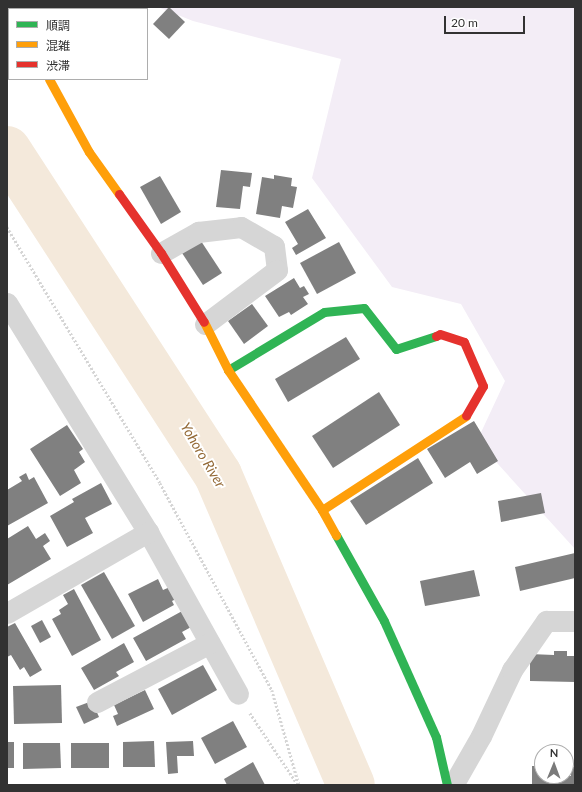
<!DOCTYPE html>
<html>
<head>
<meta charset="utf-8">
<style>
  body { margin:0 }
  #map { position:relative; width:582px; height:792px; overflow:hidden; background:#fff; font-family:Lato,"Noto Sans JP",sans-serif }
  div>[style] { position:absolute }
  .green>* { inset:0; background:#f3edf6 }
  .river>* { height:48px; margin:-24px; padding:0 24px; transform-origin:24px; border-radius:24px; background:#f4e9db }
  .building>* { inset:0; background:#808080 }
  .path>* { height:2.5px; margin-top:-1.25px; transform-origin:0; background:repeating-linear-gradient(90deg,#d5d5d5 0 2px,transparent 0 4px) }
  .street>* { height:21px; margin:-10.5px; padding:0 10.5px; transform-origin:10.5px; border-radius:10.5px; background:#d6d6d6 }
  .fast>* { height:9px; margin:-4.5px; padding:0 4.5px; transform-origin:4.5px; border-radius:4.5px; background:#30b455 }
  .slow>* { height:9px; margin:-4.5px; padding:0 4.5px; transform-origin:4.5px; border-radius:4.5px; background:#ff9f0a }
  .jam>* { height:9px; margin:-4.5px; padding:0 4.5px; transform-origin:4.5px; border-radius:4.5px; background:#e5322d }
  span { translate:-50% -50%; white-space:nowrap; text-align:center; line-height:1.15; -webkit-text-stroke:4px #fff; paint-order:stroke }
  .water-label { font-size:14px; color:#946a37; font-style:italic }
  .frame { position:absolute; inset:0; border:8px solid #323232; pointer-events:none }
  .legend { position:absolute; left:8px; top:8px; width:140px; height:72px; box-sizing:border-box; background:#fff; border:1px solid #adadad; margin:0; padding:5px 7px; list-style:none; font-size:12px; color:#323232 }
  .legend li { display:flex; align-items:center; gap:8px; height:20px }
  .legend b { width:20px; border:1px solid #adadad }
  .north { position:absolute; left:534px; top:744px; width:40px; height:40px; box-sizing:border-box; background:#fff; border:1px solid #adadad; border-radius:50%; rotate:1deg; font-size:11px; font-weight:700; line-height:16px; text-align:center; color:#323232 }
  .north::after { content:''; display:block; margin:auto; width:14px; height:18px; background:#7a7a7a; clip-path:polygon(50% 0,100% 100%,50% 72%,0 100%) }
  .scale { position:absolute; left:444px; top:16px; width:81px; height:18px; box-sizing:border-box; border:2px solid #323232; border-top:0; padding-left:5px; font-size:12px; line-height:14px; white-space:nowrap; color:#323232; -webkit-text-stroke:3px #fff; paint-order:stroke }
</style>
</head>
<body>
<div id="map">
  <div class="green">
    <div style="clip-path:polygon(158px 7px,575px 7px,575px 549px,477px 441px,505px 381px,461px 304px,392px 287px,312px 178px,341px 59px,193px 21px)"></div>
  </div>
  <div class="river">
    <div style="left:7px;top:150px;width:387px;rotate:57deg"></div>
    <div style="left:218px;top:475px;width:337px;rotate:66.8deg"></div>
  </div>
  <div class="building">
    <div style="clip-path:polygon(86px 7px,118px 7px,119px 9px,82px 9px)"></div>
    <div style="clip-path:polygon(169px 7px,185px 22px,169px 39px,153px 24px)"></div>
    <div style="clip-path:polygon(221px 170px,252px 173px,250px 187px,243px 186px,240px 209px,216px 207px)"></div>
    <div style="clip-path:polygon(274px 175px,292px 178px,291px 186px,297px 187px,293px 208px,282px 206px,280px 218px,256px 214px,262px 177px,274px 179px)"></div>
    <div style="clip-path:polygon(160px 176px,181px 212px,161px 224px,140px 187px)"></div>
    <div style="clip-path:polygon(308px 209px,326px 238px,296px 255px,292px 248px,298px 244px,285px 222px)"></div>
    <div style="clip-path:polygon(201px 241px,222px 273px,203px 285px,182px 253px)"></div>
    <div style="clip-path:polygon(339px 242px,356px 273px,317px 294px,300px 263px)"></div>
    <div style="clip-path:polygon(294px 278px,300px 288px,304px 286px,309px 294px,303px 297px,308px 304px,291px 315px,289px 312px,279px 317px,265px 296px)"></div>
    <div style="clip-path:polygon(252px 304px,268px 326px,244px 344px,228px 321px)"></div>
    <div style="clip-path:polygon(346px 337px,360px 359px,288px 402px,275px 379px)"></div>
    <div style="clip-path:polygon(379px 392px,400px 425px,333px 468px,312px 436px)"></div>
    <div style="clip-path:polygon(474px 421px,498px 461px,477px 474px,470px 462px,445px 478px,427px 449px)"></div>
    <div style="clip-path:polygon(67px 425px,83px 449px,79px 452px,85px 462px,74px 470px,81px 483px,60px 496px,30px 449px)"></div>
    <div style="clip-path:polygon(418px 458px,433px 483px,366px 525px,350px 501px)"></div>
    <div style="clip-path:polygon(26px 473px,29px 480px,34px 477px,48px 503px,7px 526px,7px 490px,22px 481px,19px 477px)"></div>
    <div style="clip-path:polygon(101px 483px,112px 504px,85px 518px,93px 533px,67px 547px,50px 516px,74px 502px,72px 499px)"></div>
    <div style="clip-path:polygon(541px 493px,545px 513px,501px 522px,498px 501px)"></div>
    <div style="clip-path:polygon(28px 526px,36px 539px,45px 533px,50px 541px,43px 546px,51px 559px,7px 585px,7px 539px)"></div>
    <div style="clip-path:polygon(575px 553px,575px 578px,520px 591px,515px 567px)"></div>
    <div style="clip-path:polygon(474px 570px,480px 596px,425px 606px,420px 581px)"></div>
    <div style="clip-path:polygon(104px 572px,135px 626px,112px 639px,81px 585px)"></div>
    <div style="clip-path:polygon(158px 579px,163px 590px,170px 587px,176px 599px,172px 601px,174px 605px,143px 622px,128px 594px)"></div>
    <div style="clip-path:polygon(74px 589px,101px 640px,72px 656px,52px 619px,61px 614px,59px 610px,68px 604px,63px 595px)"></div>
    <div style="clip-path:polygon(184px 610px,193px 626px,182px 632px,186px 639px,146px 661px,133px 638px)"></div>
    <div style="clip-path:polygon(42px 620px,51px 637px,40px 643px,31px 626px)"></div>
    <div style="clip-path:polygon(15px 623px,42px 670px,30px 677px,24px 667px,20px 670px,11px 655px,7px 657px,7px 627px)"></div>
    <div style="clip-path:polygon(124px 643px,134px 662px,116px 672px,119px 676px,94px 690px,81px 668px)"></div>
    <div style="clip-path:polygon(554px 651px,567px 651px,567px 656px,575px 656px,575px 682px,530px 681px,530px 654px,554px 655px)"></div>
    <div style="clip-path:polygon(203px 665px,217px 690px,172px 715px,158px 689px)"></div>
    <div style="clip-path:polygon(61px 685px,62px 723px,14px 724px,13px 686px)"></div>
    <div style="clip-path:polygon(145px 690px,154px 709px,117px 726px,113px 716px,118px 714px,114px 705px)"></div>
    <div style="clip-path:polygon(92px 701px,99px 717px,84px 724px,76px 707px)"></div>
    <div style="clip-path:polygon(233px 721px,247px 747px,215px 764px,201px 738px)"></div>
    <div style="clip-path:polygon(154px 741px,155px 767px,123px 767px,123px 742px)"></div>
    <div style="clip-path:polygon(193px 741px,194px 756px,177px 756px,178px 773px,168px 774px,166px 742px)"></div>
    <div style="clip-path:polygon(7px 742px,14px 742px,14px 768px,7px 768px)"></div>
    <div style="clip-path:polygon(23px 743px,60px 743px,61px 768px,23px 769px)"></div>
    <div style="clip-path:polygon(71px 743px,109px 743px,109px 768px,71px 768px)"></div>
    <div style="clip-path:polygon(253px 762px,265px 785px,227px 785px,224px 779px)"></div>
    <div style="clip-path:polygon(532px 766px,542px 766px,542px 776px,571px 776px,571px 767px,575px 767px,575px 785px,532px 785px)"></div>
  </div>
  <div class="path">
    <div style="left:7px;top:227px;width:298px;rotate:59.1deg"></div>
    <div style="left:160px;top:483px;width:235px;rotate:61.6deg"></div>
    <div style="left:272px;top:690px;width:99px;rotate:74.1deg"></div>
    <div style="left:250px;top:713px;width:87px;rotate:56.3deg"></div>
  </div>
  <div class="street">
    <div style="left:9px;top:7px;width:2px;rotate:63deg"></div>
    <div style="left:161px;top:253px;width:43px;rotate:-29.6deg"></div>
    <div style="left:198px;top:232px;width:43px;rotate:-6.6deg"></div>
    <div style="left:241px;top:227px;width:38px;rotate:30deg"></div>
    <div style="left:274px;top:246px;width:24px;rotate:83deg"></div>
    <div style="left:277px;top:270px;width:90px;rotate:143.1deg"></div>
    <div style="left:7px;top:303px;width:269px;rotate:58.4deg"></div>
    <div style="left:148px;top:532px;width:185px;rotate:60.9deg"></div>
    <div style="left:7px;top:613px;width:163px;rotate:-29.9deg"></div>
    <div style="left:97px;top:702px;width:127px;rotate:-27.6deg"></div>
    <div style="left:453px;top:785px;width:56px;rotate:-60.3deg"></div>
    <div style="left:481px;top:736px;width:73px;rotate:-64.8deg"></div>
    <div style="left:512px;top:670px;width:60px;rotate:-55.2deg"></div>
    <div style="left:546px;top:621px;width:29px"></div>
  </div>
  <div class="fast">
    <div style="left:228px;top:370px;width:112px;rotate:-31.1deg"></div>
    <div style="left:324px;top:312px;width:40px;rotate:-5.7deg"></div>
    <div style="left:364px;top:308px;width:52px;rotate:52deg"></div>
    <div style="left:396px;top:349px;width:42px;rotate:-18deg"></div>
    <div style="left:336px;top:535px;width:98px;rotate:60.8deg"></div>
    <div style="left:384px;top:621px;width:127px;rotate:65.9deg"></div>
    <div style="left:436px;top:737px;width:49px;rotate:77.1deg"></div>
  </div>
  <div class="slow">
    <div style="left:49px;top:79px;width:83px;rotate:61.3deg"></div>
    <div style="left:89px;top:152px;width:52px;rotate:54.5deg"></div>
    <div style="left:204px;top:322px;width:54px;rotate:63.4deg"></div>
    <div style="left:228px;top:370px;width:169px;rotate:56.1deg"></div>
    <div style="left:322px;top:510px;width:29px;rotate:61deg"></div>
    <div style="left:322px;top:510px;width:172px;rotate:-33.1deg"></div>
  </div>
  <div class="jam">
    <div style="left:119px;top:194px;width:72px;rotate:54.6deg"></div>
    <div style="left:161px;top:253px;width:81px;rotate:58.1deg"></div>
    <div style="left:436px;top:336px;width:4px;rotate:-27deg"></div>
    <div style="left:440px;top:334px;width:25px;rotate:18deg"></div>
    <div style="left:464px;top:342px;width:48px;rotate:66.6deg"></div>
    <div style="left:483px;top:386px;width:34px;rotate:120deg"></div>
  </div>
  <div class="water-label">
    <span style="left:203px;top:455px;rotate:59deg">Yohoro River</span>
  </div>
  <div class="frame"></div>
  <ul class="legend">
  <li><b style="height:5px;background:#30b455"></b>順調</li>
  <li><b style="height:5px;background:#ff9f0a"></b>混雑</li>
  <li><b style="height:5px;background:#e5322d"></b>渋滞</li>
  </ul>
  <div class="north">N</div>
  <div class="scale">20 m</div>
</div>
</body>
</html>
